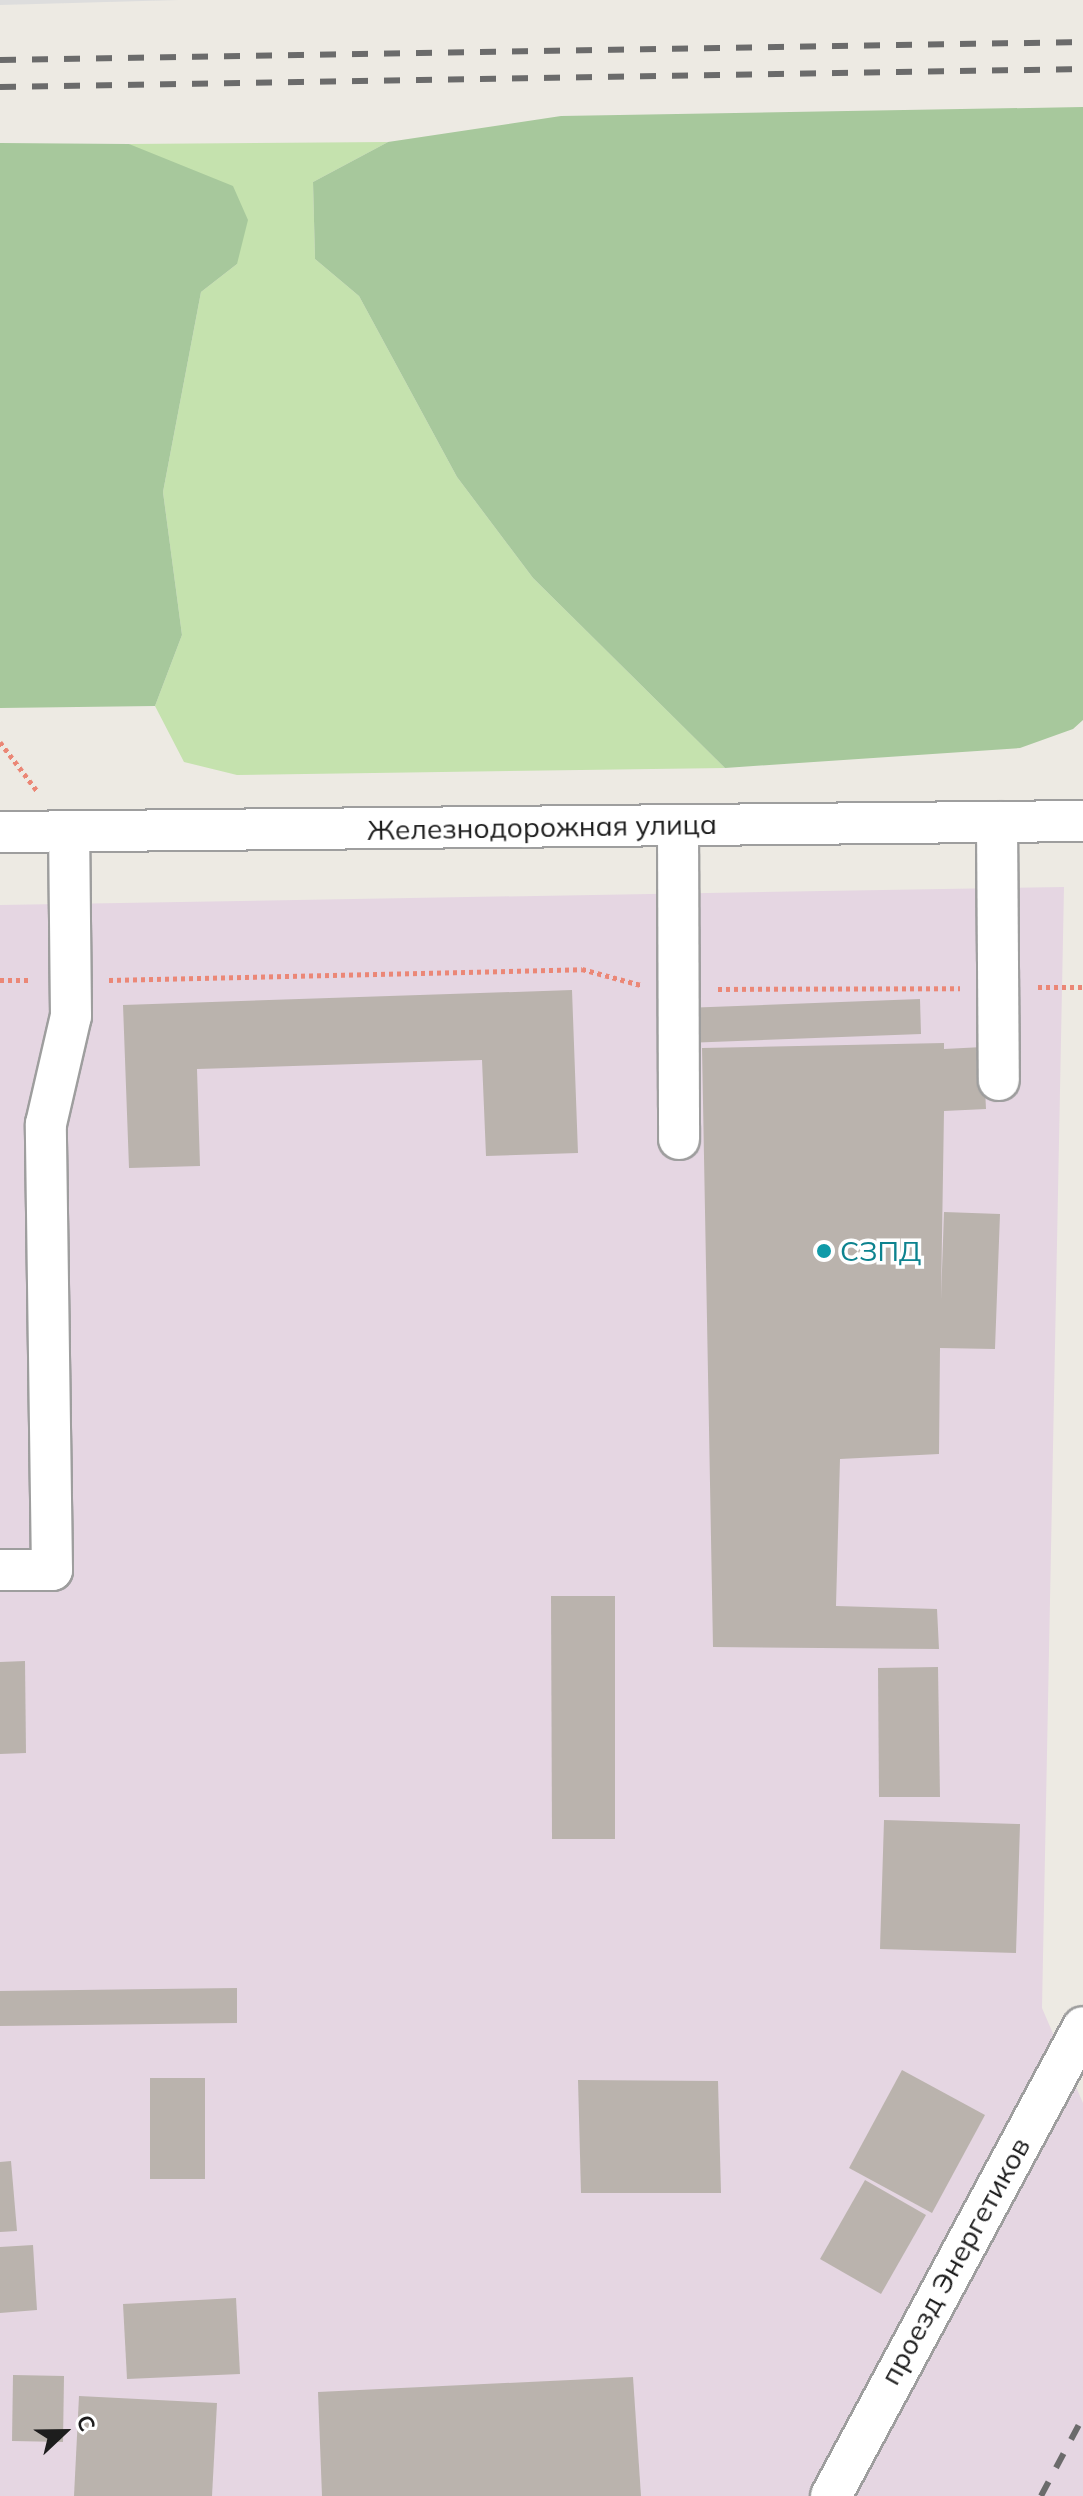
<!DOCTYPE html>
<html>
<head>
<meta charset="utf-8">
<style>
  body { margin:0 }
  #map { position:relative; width:1083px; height:2496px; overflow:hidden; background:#edeae3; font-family:Mulish,sans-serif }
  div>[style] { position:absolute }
  .industrial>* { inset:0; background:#e5d6e2 }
  .grass>* { inset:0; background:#c5e2ae }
  .forest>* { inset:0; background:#a7c89c }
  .parking>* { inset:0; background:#ddd }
  .building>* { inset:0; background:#bab3ad }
  .path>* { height:5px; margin-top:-2.5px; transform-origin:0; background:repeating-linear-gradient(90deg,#eb8776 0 4px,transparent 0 8px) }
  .roads { filter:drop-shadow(2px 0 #9e9e9e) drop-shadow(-2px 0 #9e9e9e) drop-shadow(0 2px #9e9e9e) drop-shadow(0 -2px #9e9e9e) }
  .minor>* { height:40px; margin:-20px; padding:0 20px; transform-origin:20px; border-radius:20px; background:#fff }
  .rail>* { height:6px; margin-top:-3px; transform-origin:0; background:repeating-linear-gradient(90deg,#6b6b6b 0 16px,transparent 0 32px) }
  .dots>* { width:22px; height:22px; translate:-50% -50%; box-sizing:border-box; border:4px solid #fff; border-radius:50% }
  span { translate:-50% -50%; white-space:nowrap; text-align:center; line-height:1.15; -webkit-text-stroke:7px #fff; paint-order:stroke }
  .street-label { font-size:28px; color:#1d1d1d }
  .culture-label { font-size:28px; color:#0d838f }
  .left { translate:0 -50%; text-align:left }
  .north { position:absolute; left:24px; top:2392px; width:80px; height:80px; -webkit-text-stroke:6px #fff; paint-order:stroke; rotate:68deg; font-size:22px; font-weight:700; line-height:32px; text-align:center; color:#1d1d1d }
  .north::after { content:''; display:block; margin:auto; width:28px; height:36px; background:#1d1d1d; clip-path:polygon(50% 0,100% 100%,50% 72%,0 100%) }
</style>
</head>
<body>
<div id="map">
  <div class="industrial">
    <div style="clip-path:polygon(1064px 887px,1042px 2008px,1083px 2103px,1083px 2496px,0 2496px,0 905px)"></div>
  </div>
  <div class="grass">
    <div style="clip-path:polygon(388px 142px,313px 182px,315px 259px,359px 296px,457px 477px,533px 578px,725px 768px,237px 775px,184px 762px,155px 706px,182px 635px,163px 492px,201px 292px,237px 264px,129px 144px)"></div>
  </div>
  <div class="forest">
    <div style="clip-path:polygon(1083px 107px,1083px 720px,1073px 729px,1020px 748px,725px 768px,533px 578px,457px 477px,359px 296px,315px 259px,313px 182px,388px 142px,561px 116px)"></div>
    <div style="clip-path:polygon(0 143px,129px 144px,233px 186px,248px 220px,237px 264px,201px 292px,163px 492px,182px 635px,155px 706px,0 708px)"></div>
  </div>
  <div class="parking">
    <div style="clip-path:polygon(0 0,179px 0,0 5px)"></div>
  </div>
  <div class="building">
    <div style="clip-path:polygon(572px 990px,578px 1153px,486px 1156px,482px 1060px,197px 1069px,200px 1166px,129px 1168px,123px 1005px)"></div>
    <div style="clip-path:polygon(920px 999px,921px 1034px,685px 1043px,684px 1008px)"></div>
    <div style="clip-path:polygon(944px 1043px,944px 1049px,983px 1047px,986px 1109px,944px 1111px,941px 1299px,944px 1212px,1000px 1214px,995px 1349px,940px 1348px,939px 1454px,840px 1459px,836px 1606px,937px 1609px,939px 1649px,713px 1647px,702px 1048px)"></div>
    <div style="clip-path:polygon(551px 1596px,615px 1596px,615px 1839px,552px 1839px)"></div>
    <div style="clip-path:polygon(25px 1661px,26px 1753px,0 1754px,0 1662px)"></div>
    <div style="clip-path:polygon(938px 1667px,940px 1797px,879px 1797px,878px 1668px)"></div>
    <div style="clip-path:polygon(884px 1820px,1020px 1824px,1016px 1953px,880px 1949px)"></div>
    <div style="clip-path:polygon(237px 1988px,237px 2023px,0 2026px,0 1991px)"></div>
    <div style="clip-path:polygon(902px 2070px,985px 2115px,932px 2213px,849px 2168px)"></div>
    <div style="clip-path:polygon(150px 2078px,205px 2078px,205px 2179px,150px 2179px)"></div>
    <div style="clip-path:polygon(578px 2080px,718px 2081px,721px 2193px,581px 2193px)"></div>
    <div style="clip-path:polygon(11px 2161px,17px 2231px,0 2232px,0 2162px)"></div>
    <div style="clip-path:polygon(865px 2180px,926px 2215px,881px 2294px,820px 2259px)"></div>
    <div style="clip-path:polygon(33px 2245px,37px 2310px,0 2313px,0 2247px)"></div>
    <div style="clip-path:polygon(236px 2298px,240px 2374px,127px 2379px,123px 2304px)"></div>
    <div style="clip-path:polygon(13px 2375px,64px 2376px,63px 2442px,12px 2441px)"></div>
    <div style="clip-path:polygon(633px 2377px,641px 2496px,322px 2496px,318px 2392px)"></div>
    <div style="clip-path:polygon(79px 2396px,217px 2403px,212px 2496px,74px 2496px)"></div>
  </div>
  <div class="path">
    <div style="left:0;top:742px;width:63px;rotate:52.8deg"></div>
    <div style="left:0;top:980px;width:31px"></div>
    <div style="left:109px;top:980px;width:473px;rotate:-1.3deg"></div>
    <div style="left:582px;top:969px;width:61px;rotate:15.2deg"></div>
    <div style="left:1038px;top:987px;width:45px"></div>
    <div style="left:718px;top:989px;width:242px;rotate:-0.2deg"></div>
  </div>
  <div class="roads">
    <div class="minor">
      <div style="left:997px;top:822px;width:258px;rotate:89.6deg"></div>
      <div style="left:678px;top:826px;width:313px;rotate:89.8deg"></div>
      <div style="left:0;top:832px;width:1083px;rotate:-0.58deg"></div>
      <div style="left:0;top:1570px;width:52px"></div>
      <div style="left:52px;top:1570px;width:446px;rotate:-90.8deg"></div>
      <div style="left:46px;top:1124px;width:111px;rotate:-77deg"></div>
      <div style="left:71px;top:1016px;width:184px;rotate:-90.6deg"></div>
      <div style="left:831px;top:2496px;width:532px;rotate:-61.75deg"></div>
    </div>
  </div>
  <div class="rail">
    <div style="left:0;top:60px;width:1083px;rotate:-0.95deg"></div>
    <div style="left:0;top:87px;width:1083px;rotate:-0.95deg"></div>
    <div style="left:1041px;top:2496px;width:89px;rotate:-62deg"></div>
  </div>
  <div class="dots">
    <div style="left:824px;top:1251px;background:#0f9aa8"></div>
  </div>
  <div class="street-label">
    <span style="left:542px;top:827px;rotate:-1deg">Железнодорожная улица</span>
    <span style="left:955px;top:2261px;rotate:-61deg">проезд Энергетиков</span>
  </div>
  <div class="culture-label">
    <span class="left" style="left:840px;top:1251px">СЗПД</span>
  </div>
  <div class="north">С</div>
</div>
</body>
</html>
